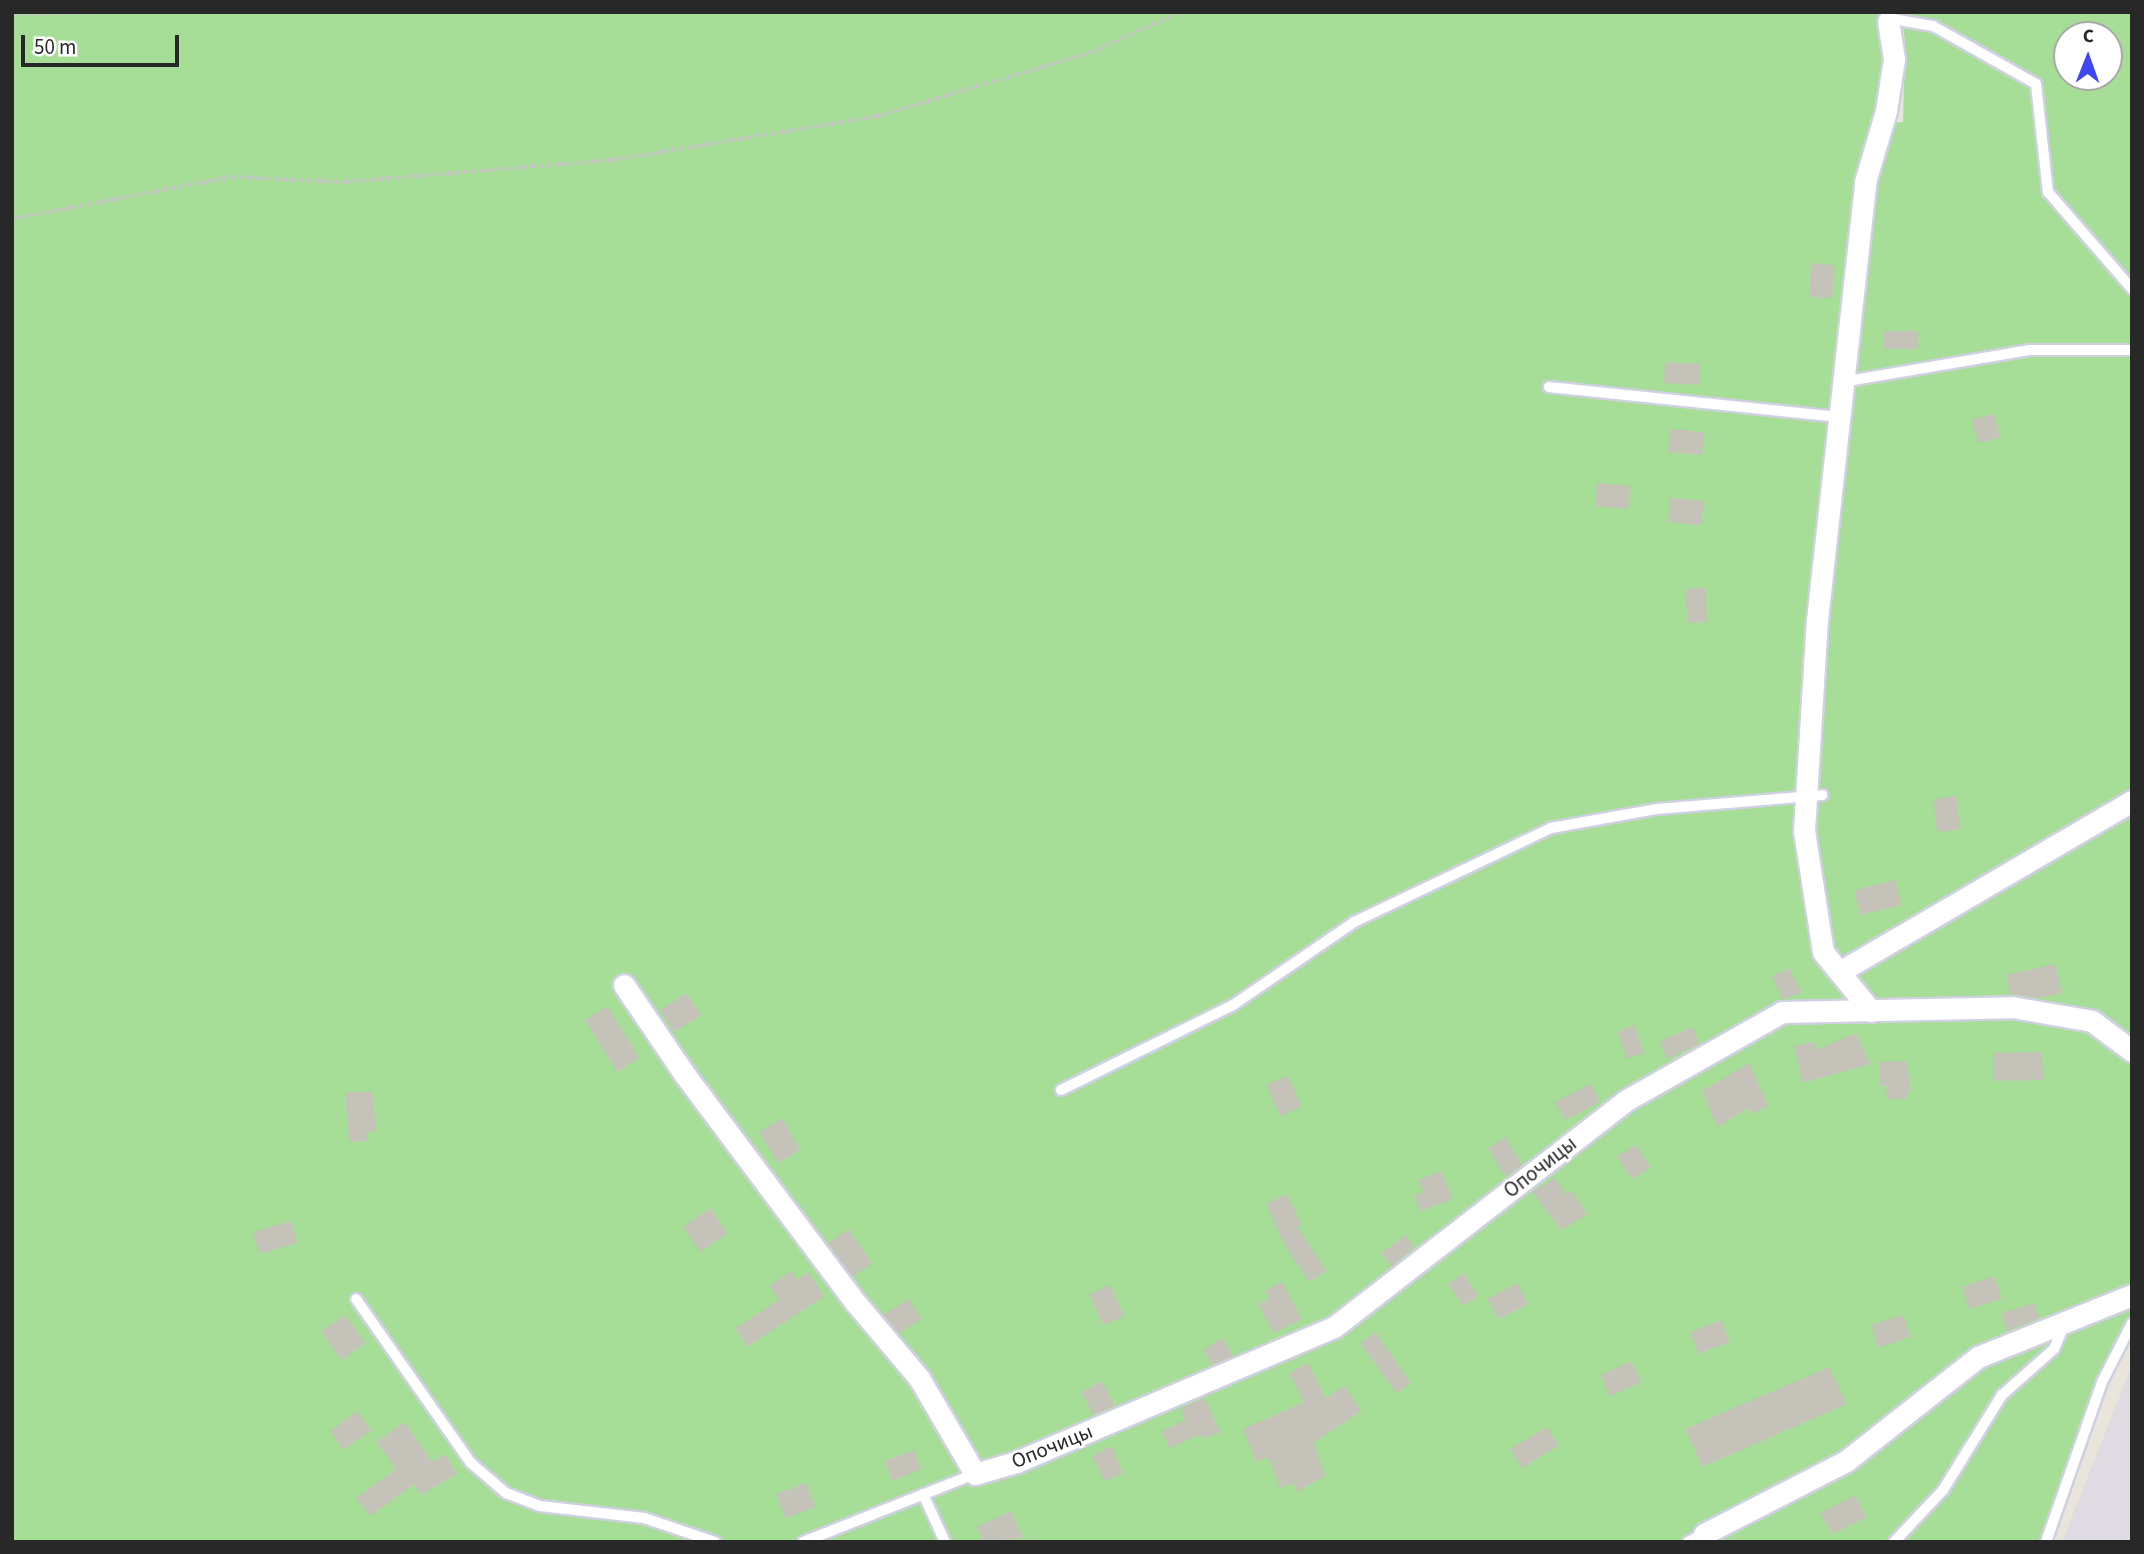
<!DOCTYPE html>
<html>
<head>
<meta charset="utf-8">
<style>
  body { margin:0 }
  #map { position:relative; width:2144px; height:1554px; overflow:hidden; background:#eae5da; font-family:"Source Sans 3",sans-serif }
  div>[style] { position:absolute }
  .industrial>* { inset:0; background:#dedbe2 }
  .green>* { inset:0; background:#a6de98 }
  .building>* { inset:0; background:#c5c2ba }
  .path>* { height:3.5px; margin-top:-1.75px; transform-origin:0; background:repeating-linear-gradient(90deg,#c7c7c7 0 5px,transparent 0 8.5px) }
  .roads { filter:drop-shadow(2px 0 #cfd0e0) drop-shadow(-2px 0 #cfd0e0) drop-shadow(0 2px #cfd0e0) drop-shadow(0 -2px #cfd0e0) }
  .service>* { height:10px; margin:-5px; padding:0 5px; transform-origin:5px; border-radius:5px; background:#fff }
  .minor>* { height:21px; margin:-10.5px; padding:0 10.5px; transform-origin:10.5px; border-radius:10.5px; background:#fff }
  span { translate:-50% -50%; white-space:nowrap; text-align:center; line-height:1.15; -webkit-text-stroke:5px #fff; paint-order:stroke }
  .street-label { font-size:21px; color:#282828 }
  .frame { position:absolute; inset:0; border:14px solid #282828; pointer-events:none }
  .north { position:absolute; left:2053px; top:21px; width:70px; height:70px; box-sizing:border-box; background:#fff; border:2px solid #a9a9a9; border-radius:50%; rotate:1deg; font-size:19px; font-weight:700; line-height:28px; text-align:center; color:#282828 }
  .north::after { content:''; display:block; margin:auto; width:24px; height:32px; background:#4047f1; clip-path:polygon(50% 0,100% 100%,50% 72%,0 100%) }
  .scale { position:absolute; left:21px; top:35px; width:158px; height:32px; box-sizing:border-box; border:4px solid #282828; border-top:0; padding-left:9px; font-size:21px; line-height:24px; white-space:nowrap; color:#282828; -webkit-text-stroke:5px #fff; paint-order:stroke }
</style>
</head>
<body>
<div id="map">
  <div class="industrial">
    <div style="clip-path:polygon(2132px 1365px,2132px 1542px,2062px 1542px)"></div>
  </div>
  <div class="green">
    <div style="clip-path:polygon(evenodd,12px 12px,1880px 12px,1886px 73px,1873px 124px,1903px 122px,1905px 42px,1901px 12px,2132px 12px,2132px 1328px,2042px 1542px,12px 1542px,12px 12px,2067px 35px,2109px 35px,2109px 77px,2067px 77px,2067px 35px)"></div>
  </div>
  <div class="building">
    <div style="clip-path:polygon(1811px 263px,1834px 265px,1832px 298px,1809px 297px)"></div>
    <div style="clip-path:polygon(1884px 331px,1918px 331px,1918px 349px,1884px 349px)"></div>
    <div style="clip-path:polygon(1665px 362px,1700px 364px,1699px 385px,1664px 383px)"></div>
    <div style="clip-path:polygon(1994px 414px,2000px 438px,1978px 443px,1972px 419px)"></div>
    <div style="clip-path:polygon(1670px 429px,1704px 432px,1702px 455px,1668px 452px)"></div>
    <div style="clip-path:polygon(1597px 483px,1630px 486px,1628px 509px,1595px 506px)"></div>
    <div style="clip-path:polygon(1670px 498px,1704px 501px,1701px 525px,1668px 522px)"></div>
    <div style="clip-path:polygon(1705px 588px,1707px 622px,1688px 623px,1685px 589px)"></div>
    <div style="clip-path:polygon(1956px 796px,1960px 829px,1937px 832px,1933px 799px)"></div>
    <div style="clip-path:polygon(1895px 880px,1901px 905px,1860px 915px,1854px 890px)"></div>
    <div style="clip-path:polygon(2055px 964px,2062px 993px,2038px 998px,2010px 994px,2006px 975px)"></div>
    <div style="clip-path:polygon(1789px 968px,1801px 993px,1782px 999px,1772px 976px)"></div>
    <div style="clip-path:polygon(686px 993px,701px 1015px,674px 1032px,660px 1010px)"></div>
    <div style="clip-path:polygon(607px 1006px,639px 1058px,617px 1072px,585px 1020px)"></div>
    <div style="clip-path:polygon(1634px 1025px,1644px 1053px,1627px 1059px,1617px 1032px)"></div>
    <div style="clip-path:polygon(1692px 1027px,1699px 1044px,1667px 1059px,1660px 1041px)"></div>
    <div style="clip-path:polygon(1856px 1033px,1870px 1064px,1802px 1083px,1794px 1046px,1815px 1042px,1816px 1050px)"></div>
    <div style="clip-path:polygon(2042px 1052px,2043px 1080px,1993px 1081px,1993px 1053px)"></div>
    <div style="clip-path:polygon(1906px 1061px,1911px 1091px,1907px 1091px,1907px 1099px,1887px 1099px,1886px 1086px,1879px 1086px,1879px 1062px)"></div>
    <div style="clip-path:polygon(1749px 1063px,1768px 1106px,1751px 1114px,1748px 1108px,1717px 1127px,1702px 1091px)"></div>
    <div style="clip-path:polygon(1288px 1076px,1301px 1107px,1280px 1116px,1266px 1085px)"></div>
    <div style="clip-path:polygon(1590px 1084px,1600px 1102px,1565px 1120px,1555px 1102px)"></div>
    <div style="clip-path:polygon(372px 1091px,376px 1131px,366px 1132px,367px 1141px,349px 1142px,345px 1093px)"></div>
    <div style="clip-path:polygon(782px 1118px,800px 1150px,778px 1163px,759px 1132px)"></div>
    <div style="clip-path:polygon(1505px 1137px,1522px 1165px,1505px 1177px,1488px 1148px)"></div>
    <div style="clip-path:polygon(1636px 1145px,1650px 1168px,1631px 1179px,1617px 1156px)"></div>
    <div style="clip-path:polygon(1441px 1171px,1452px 1199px,1420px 1211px,1414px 1195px,1423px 1192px,1418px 1180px)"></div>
    <div style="clip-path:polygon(1555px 1178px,1566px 1195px,1572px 1191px,1587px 1214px,1561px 1230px,1532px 1192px)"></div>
    <div style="clip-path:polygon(1287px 1194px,1301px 1225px,1297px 1227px,1326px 1271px,1309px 1282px,1284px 1244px,1266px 1204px)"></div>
    <div style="clip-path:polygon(710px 1208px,727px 1233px,700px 1252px,683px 1227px)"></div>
    <div style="clip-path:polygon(291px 1221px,297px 1243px,259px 1254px,253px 1232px)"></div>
    <div style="clip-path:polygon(848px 1229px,872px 1263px,852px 1277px,828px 1243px)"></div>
    <div style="clip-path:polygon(1406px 1235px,1414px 1248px,1391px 1266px,1381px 1253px)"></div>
    <div style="clip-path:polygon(791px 1271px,797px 1280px,808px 1272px,824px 1296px,747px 1347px,735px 1328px,779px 1300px,769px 1286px)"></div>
    <div style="clip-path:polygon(1463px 1273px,1478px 1296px,1463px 1306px,1448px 1284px)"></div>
    <div style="clip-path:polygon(1994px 1276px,2001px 1299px,1969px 1309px,1962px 1287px)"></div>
    <div style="clip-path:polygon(1282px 1282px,1301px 1319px,1273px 1333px,1258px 1304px,1269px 1299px,1265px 1291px)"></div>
    <div style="clip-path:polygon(1517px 1283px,1528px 1304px,1498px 1319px,1487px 1299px)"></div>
    <div style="clip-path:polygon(1110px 1285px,1124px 1316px,1103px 1325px,1089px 1294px)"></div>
    <div style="clip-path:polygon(908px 1299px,921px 1319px,899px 1333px,883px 1315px)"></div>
    <div style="clip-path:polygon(2034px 1303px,2039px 1318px,2007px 1331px,2001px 1313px)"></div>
    <div style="clip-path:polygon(345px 1315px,365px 1343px,341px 1360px,321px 1331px)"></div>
    <div style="clip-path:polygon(1903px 1315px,1910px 1337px,1878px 1348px,1871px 1325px)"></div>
    <div style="clip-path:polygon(1721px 1320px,1729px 1342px,1698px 1354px,1690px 1332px)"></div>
    <div style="clip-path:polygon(1375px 1332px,1410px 1383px,1396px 1393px,1360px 1343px)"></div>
    <div style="clip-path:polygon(1222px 1338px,1233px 1356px,1212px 1365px,1203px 1350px)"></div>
    <div style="clip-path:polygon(1631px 1361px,1641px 1382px,1610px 1396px,1600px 1375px)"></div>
    <div style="clip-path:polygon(1308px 1363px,1325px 1398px,1344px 1386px,1361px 1411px,1313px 1443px,1325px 1476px,1296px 1492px,1293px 1483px,1280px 1488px,1268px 1457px,1256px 1462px,1243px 1429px,1304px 1402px,1289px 1373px)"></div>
    <div style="clip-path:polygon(1829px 1367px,1846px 1404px,1702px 1467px,1685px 1429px)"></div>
    <div style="clip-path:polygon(1102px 1381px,1115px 1406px,1093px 1415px,1081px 1392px)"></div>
    <div style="clip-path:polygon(1204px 1398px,1220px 1432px,1203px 1439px,1201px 1434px,1169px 1448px,1161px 1431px,1185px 1420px,1180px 1409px)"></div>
    <div style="clip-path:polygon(357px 1411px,371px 1430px,343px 1450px,330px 1431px)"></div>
    <div style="clip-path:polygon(404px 1422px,432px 1462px,445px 1454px,457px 1474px,420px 1495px,414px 1484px,370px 1516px,356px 1498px,396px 1469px,376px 1442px)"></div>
    <div style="clip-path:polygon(1547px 1427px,1558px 1446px,1521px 1468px,1510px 1449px)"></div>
    <div style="clip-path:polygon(1111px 1446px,1123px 1473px,1105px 1481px,1092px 1456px)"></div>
    <div style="clip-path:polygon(914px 1450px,921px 1469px,892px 1481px,884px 1461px)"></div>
    <div style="clip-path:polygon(806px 1483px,815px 1507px,785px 1518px,776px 1494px)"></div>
    <div style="clip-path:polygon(1855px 1495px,1866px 1517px,1832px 1534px,1820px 1513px)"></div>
    <div style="clip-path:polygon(1011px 1511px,1023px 1538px,983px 1542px,976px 1527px)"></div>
  </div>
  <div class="path">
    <div style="left:12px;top:14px;width:97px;rotate:-1.2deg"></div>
    <div style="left:12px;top:219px;width:223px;rotate:-10.9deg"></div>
    <div style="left:231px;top:177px;width:113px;rotate:2.5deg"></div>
    <div style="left:344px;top:182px;width:269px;rotate:-4.7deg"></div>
    <div style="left:612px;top:160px;width:269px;rotate:-9.4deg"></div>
    <div style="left:877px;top:116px;width:222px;rotate:-16.5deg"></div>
    <div style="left:1090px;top:53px;width:99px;rotate:-24.5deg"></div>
  </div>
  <div class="roads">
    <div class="service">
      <div style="left:1887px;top:18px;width:47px;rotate:9.9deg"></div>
      <div style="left:1933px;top:26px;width:118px;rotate:29.4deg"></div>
      <div style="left:2036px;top:84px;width:109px;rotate:83.7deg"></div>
      <div style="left:2048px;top:192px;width:128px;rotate:49.1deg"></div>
      <div style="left:1842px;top:382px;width:191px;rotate:-9.7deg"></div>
      <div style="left:2030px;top:350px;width:102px"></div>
      <div style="left:1549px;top:387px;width:291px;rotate:5.9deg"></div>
      <div style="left:1061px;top:1090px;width:192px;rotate:-26.3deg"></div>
      <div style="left:1233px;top:1005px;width:147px;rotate:-34.4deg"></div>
      <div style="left:1354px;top:922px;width:218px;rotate:-25.5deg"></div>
      <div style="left:1551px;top:828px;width:108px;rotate:-10.2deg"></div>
      <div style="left:1657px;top:809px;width:166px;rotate:-4.8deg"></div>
      <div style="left:356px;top:1299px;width:200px;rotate:55deg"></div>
      <div style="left:471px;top:1463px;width:46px;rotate:40.6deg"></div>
      <div style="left:506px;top:1493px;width:36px;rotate:21deg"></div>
      <div style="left:540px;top:1506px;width:105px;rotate:6.6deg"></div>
      <div style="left:644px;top:1518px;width:75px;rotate:18.7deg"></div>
      <div style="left:923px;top:1494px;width:53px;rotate:65.4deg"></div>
      <div style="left:803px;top:1542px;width:185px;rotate:-21.6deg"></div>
      <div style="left:1688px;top:1542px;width:18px;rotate:-27deg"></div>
      <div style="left:1894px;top:1542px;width:71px;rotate:-46.7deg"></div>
      <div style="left:1943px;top:1490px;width:112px;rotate:-58.2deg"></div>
      <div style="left:2002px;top:1395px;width:69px;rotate:-41.5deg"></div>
      <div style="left:2054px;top:1349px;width:26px;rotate:-67deg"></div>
      <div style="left:2046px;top:1542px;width:170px;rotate:-70.7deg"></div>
      <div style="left:2102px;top:1382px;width:66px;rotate:-63deg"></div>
    </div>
    <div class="minor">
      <div style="left:1841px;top:971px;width:337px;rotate:-30.3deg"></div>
      <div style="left:624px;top:985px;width:109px;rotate:55.9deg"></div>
      <div style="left:685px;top:1075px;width:284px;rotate:53.2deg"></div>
      <div style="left:855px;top:1302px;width:99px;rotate:49.9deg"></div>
      <div style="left:919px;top:1378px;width:111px;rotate:59.7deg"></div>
      <div style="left:975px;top:1474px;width:43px;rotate:-16.3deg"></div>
      <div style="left:1016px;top:1462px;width:345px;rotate:-23deg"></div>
      <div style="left:1334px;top:1327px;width:368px;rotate:-37.8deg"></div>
      <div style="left:1625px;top:1101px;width:180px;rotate:-29.5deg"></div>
      <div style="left:1782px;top:1012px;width:230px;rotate:-1.2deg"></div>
      <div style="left:2012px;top:1007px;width:81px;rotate:9.9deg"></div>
      <div style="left:2092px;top:1021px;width:50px;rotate:36.9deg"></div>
      <div style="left:1871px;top:1011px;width:76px;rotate:-129.1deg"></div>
      <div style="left:1823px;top:952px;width:122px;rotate:-98.9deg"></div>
      <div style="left:1804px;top:831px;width:211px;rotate:-86.5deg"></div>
      <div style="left:1817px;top:620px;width:441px;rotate:-83.7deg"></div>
      <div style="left:1865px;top:182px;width:74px;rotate:-73.5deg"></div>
      <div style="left:1886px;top:111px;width:53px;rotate:-81.3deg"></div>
      <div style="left:1894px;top:59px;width:38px;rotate:-99deg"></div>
      <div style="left:1704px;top:1534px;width:160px;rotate:-27.2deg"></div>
      <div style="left:1846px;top:1461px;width:168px;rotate:-38.2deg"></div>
      <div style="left:1978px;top:1357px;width:166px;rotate:-21.9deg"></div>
    </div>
  </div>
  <div class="street-label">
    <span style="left:1540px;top:1167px;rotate:-38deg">Опочицы</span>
    <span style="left:1052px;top:1446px;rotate:-22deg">Опочицы</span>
  </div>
  <div class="frame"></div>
  <div class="north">С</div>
  <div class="scale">50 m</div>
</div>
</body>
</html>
